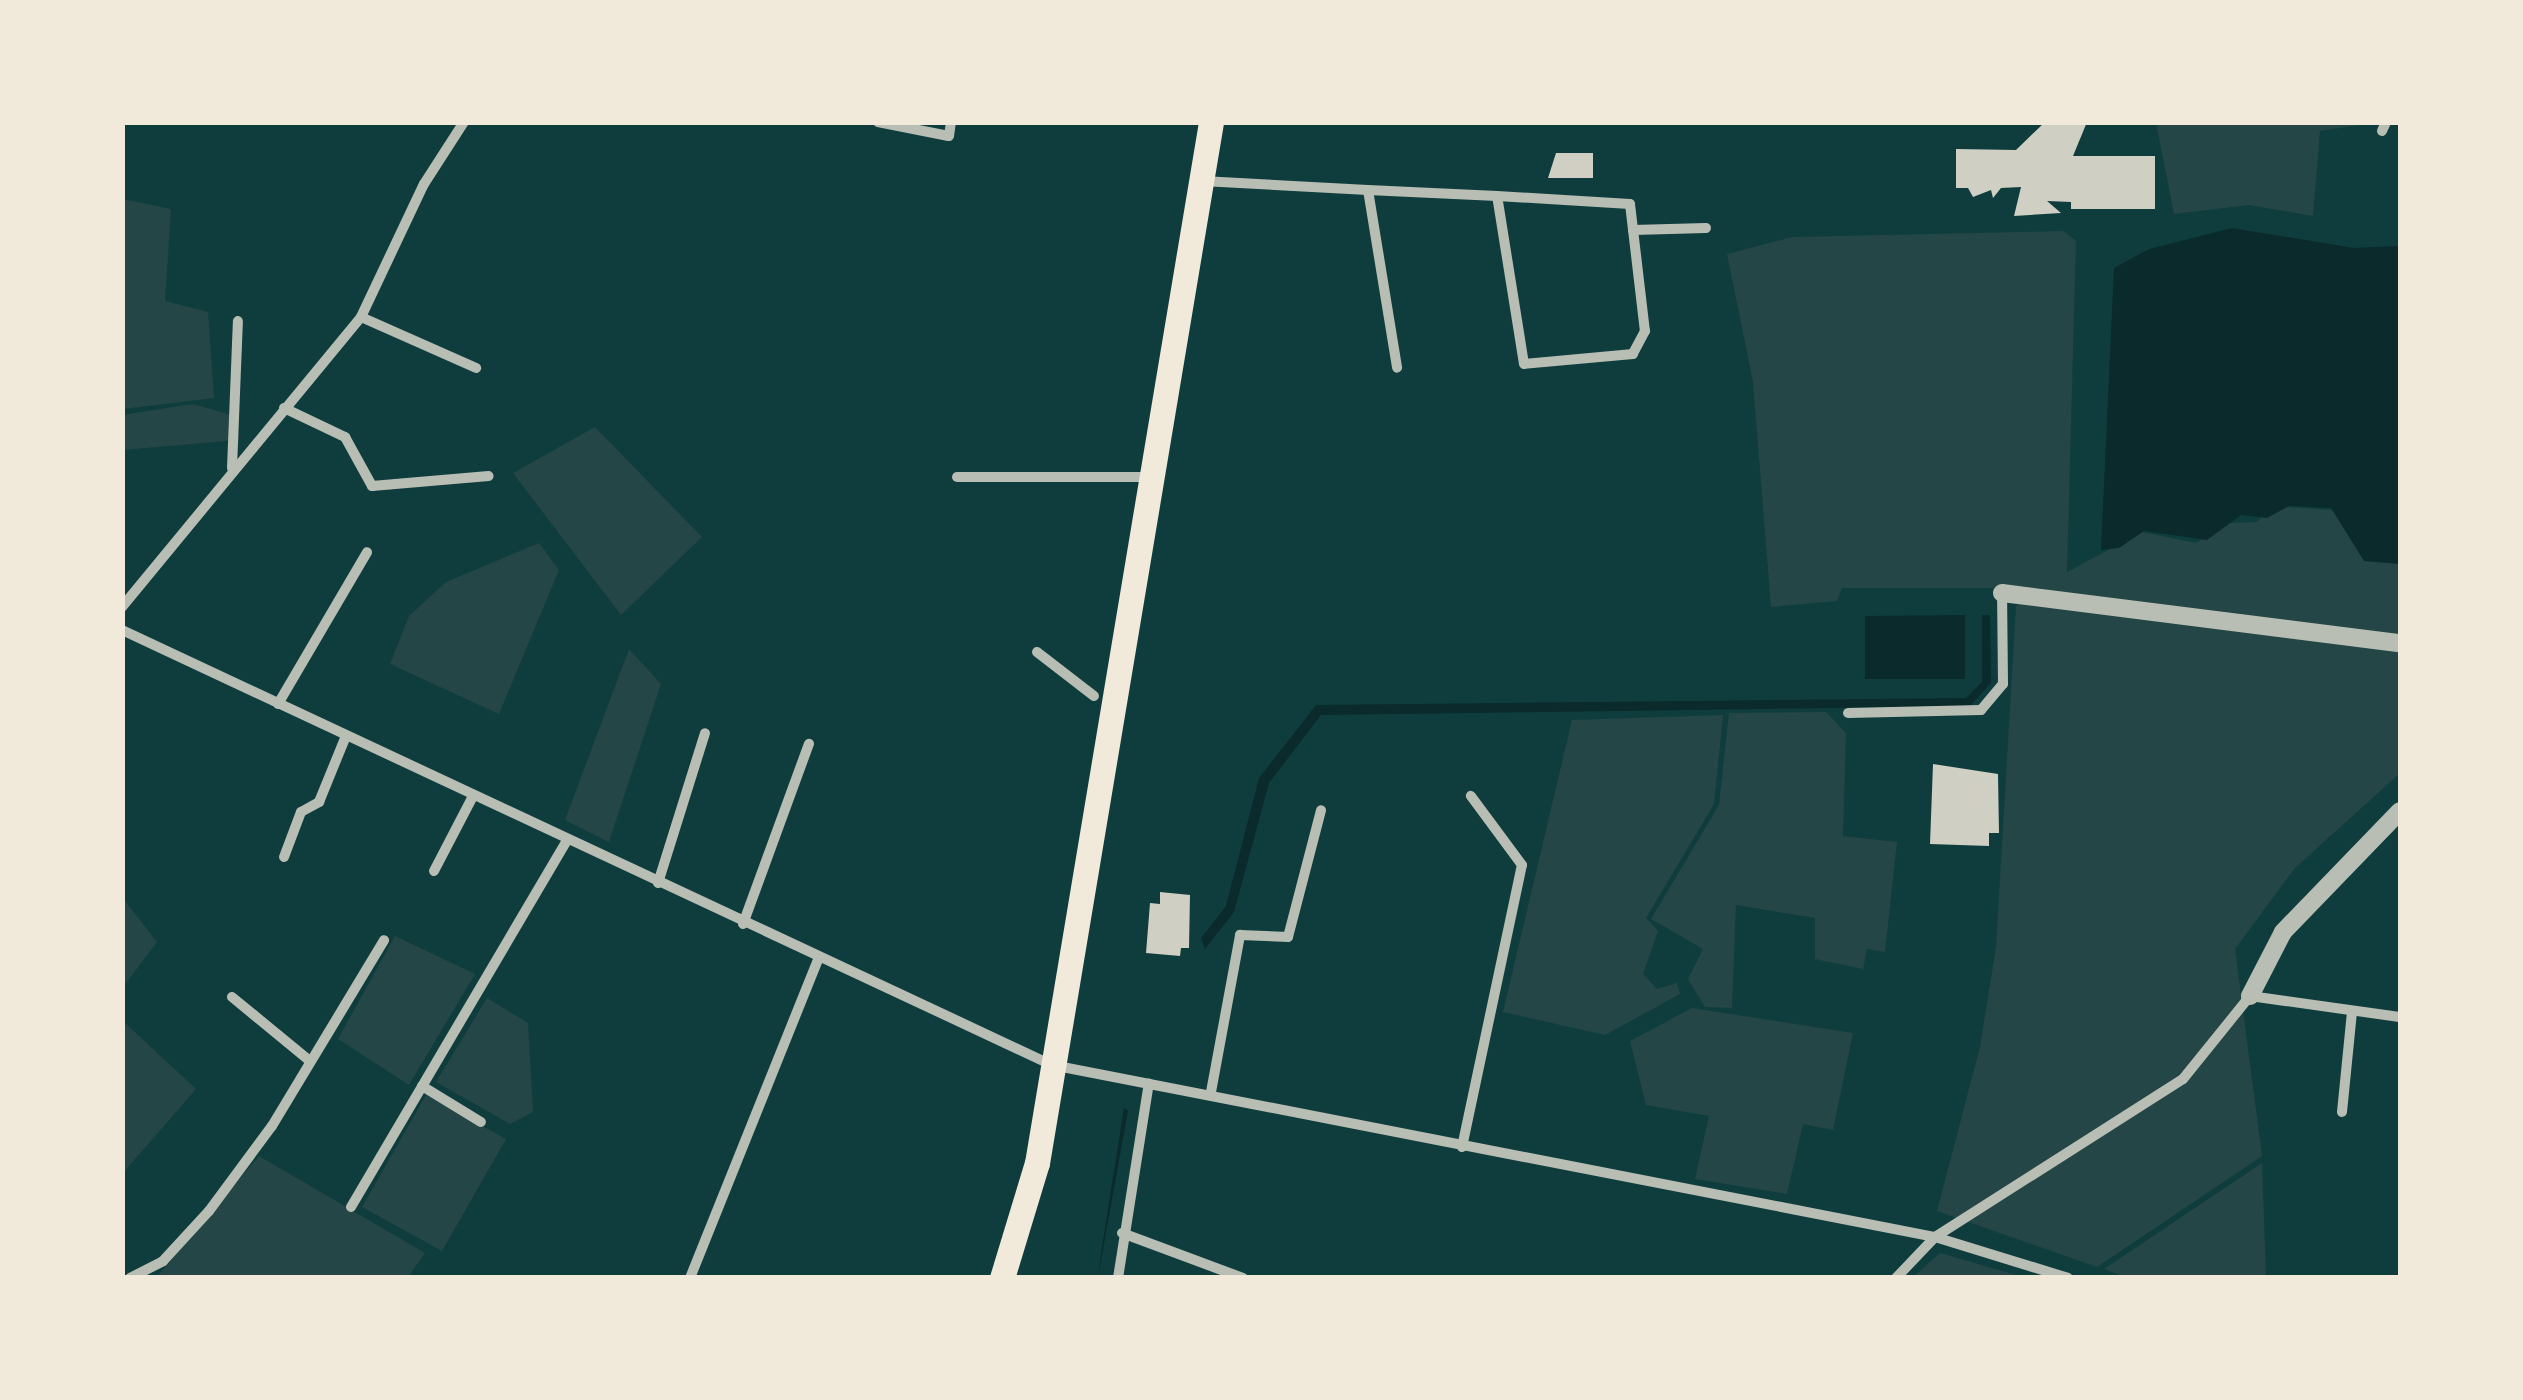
<!DOCTYPE html>
<html>
<head>
<meta charset="utf-8">
<style>
  body { margin:0 }
  #map { position:relative; width:2523px; height:1400px; overflow:hidden; background:#0f3d3e; font-family:Overpass,sans-serif }
  div>[style] { position:absolute }
  .green>* { inset:0; background:#244646 }
  .water>* { inset:0; background:#0a2a2b }
  .building>* { inset:0; background:#cfcfc3 }
  .minor>* { height:10px; margin:-5px; padding:0 5px; transform-origin:5px; border-radius:5px; background:#b8beb3 }
  .tertiary>* { height:18px; margin:-9px; padding:0 9px; transform-origin:9px; border-radius:9px; background:#b8beb3 }
  .trunk>* { height:25px; margin:-12.5px; padding:0 12.5px; transform-origin:12.5px; border-radius:12.5px; background:#f1e9da }
  span { translate:-50% -50%; white-space:nowrap; text-align:center; line-height:1.15; -webkit-text-stroke:8px #f1e9da; paint-order:stroke }
  .frame { position:absolute; inset:0; border:125px solid #f1e9da; pointer-events:none }
</style>
</head>
<body>
<div id="map">
  <div class="green">
    <div style="clip-path:polygon(2156px 123px,2156px 122px,2374px 123px,2320px 131px,2313px 216px,2249px 205px,2174px 214px)"></div>
    <div style="clip-path:polygon(123px 199px,171px 209px,165px 301px,208px 312px,214px 398px,123px 409px)"></div>
    <div style="clip-path:polygon(2063px 231px,2076px 241px,2067px 572px,2142px 532px,2196px 543px,2229px 523px,2257px 522px,2270px 506px,2331px 510px,2369px 484px,2400px 487px,2400px 773px,2294px 869px,2235px 949px,2262px 1156px,2097px 1267px,1937px 1211px,1980px 1047px,1996px 947px,2016px 606px,2042px 588px,1842px 588px,1837px 601px,1771px 607px,1753px 382px,1727px 254px,1793px 237px)"></div>
    <div style="clip-path:polygon(193px 404px,235px 416px,239px 440px,123px 450px,122px 415px)"></div>
    <div style="clip-path:polygon(595px 427px,702px 537px,621px 615px,513px 473px)"></div>
    <div style="clip-path:polygon(539px 543px,559px 570px,499px 714px,390px 664px,409px 616px,446px 582px)"></div>
    <div style="clip-path:polygon(629px 649px,661px 684px,609px 842px,565px 820px)"></div>
    <div style="clip-path:polygon(1826px 712px,1846px 733px,1843px 836px,1897px 842px,1885px 952px,1867px 949px,1863px 969px,1815px 959px,1815px 918px,1736px 905px,1732px 1008px,1705px 1007px,1688px 979px,1703px 949px,1651px 919px,1719px 805px,1729px 713px)"></div>
    <div style="clip-path:polygon(1723px 715px,1714px 804px,1646px 918px,1658px 931px,1643px 974px,1657px 989px,1677px 983px,1680px 994px,1605px 1035px,1503px 1012px,1572px 720px)"></div>
    <div style="clip-path:polygon(122px 897px,157px 942px,123px 987px,122px 987px)"></div>
    <div style="clip-path:polygon(395px 936px,475px 974px,409px 1085px,338px 1039px)"></div>
    <div style="clip-path:polygon(487px 998px,528px 1023px,533px 1112px,510px 1124px,436px 1082px)"></div>
    <div style="clip-path:polygon(1692px 1008px,1853px 1033px,1833px 1130px,1803px 1124px,1787px 1194px,1695px 1179px,1709px 1116px,1646px 1105px,1630px 1041px)"></div>
    <div style="clip-path:polygon(123px 1021px,196px 1089px,123px 1173px)"></div>
    <div style="clip-path:polygon(426px 1095px,506px 1139px,442px 1251px,362px 1207px)"></div>
    <div style="clip-path:polygon(259px 1156px,425px 1253px,408px 1277px,156px 1278px)"></div>
    <div style="clip-path:polygon(2262px 1163px,2266px 1277px,2125px 1277px,2104px 1269px)"></div>
    <div style="clip-path:polygon(1940px 1253px,2023px 1277px,1913px 1277px)"></div>
  </div>
  <div class="water">
    <div style="clip-path:polygon(2232px 228px,2354px 248px,2400px 246px,2400px 564px,2364px 561px,2331px 508px,2289px 506px,2267px 518px,2241px 515px,2207px 540px,2144px 531px,2119px 548px,2101px 550px,2114px 268px,2149px 249px)"></div>
    <div style="clip-path:polygon(1965px 615px,1965px 679px,1865px 679px,1865px 616px)"></div>
    <div style="clip-path:polygon(1982px 615px,1990px 615px,1991px 683px,1970px 706px,1321px 715px,1269px 783px,1234px 912px,1205px 949px,1201px 938px,1226px 906px,1259px 778px,1316px 705px,1966px 698px,1982px 682px)"></div>
    <div style="clip-path:polygon(1124px 1108px,1128px 1111px,1098px 1277px,1102px 1247px)"></div>
  </div>
  <div class="building">
    <div style="clip-path:polygon(2045px 122px,2087px 122px,2073px 156px,2155px 156px,2155px 209px,2071px 209px,2071px 202px,2047px 201px,2061px 213px,2014px 216px,2021px 187px,2001px 188px,1993px 198px,1991px 190px,1973px 197px,1968px 188px,1956px 188px,1956px 149px,2016px 150px)"></div>
    <div style="clip-path:polygon(1556px 153px,1593px 153px,1593px 178px,1548px 178px)"></div>
    <div style="clip-path:polygon(1933px 764px,1998px 774px,1999px 833px,1989px 833px,1989px 846px,1930px 844px)"></div>
    <div style="clip-path:polygon(1160px 892px,1190px 895px,1189px 948px,1181px 948px,1180px 956px,1146px 953px,1150px 903px,1160px 904px)"></div>
  </div>
  <div class="minor">
    <div style="left:878px;top:122px;width:72px;rotate:11.2deg"></div>
    <div style="left:949px;top:136px;width:14px;rotate:-82deg"></div>
    <div style="left:2382px;top:131px;width:10px;rotate:-66deg"></div>
    <div style="left:1202px;top:181px;width:166px;rotate:3.1deg"></div>
    <div style="left:1368px;top:190px;width:129px;rotate:2.7deg"></div>
    <div style="left:1497px;top:196px;width:133px;rotate:3.4deg"></div>
    <div style="left:1630px;top:204px;width:128px;rotate:83.3deg"></div>
    <div style="left:1645px;top:331px;width:26px;rotate:118deg"></div>
    <div style="left:1633px;top:354px;width:109px;rotate:174.8deg"></div>
    <div style="left:1524px;top:364px;width:170px;rotate:-99.1deg"></div>
    <div style="left:1368px;top:190px;width:180px;rotate:80.7deg"></div>
    <div style="left:1633px;top:230px;width:73px;rotate:-1.6deg"></div>
    <div style="left:361px;top:317px;width:126px;rotate:23.9deg"></div>
    <div style="left:284px;top:408px;width:68px;rotate:25.4deg"></div>
    <div style="left:345px;top:437px;width:56px;rotate:61.1deg"></div>
    <div style="left:372px;top:486px;width:117px;rotate:-4.9deg"></div>
    <div style="left:232px;top:468px;width:147px;rotate:-87.7deg"></div>
    <div style="left:957px;top:477px;width:194px"></div>
    <div style="left:122px;top:607px;width:376px;rotate:-50.5deg"></div>
    <div style="left:361px;top:317px;width:147px;rotate:-64.7deg"></div>
    <div style="left:424px;top:184px;width:74px;rotate:-57.2deg"></div>
    <div style="left:122px;top:630px;width:1027px;rotate:25.07deg"></div>
    <div style="left:1052px;top:1065px;width:900px;rotate:11.02deg"></div>
    <div style="left:1935px;top:1237px;width:139px;rotate:17.1deg"></div>
    <div style="left:1037px;top:652px;width:72px;rotate:37.7deg"></div>
    <div style="left:278px;top:704px;width:176px;rotate:-59.6deg"></div>
    <div style="left:1848px;top:713px;width:133px;rotate:-1.3deg"></div>
    <div style="left:1981px;top:710px;width:34px;rotate:-50deg"></div>
    <div style="left:2003px;top:684px;width:91px;rotate:-90.6deg"></div>
    <div style="left:284px;top:857px;width:48px;rotate:-69.3deg"></div>
    <div style="left:301px;top:812px;width:21px;rotate:-29deg"></div>
    <div style="left:319px;top:802px;width:71px;rotate:-67.8deg"></div>
    <div style="left:434px;top:871px;width:85px;rotate:-62.5deg"></div>
    <div style="left:658px;top:883px;width:157px;rotate:-72.6deg"></div>
    <div style="left:743px;top:924px;width:192px;rotate:-69.9deg"></div>
    <div style="left:232px;top:997px;width:101px;rotate:39.4deg"></div>
    <div style="left:422px;top:1086px;width:69px;rotate:31.4deg"></div>
    <div style="left:1211px;top:1092px;width:160px;rotate:-79.5deg"></div>
    <div style="left:1240px;top:935px;width:48px;rotate:2.4deg"></div>
    <div style="left:1288px;top:937px;width:131px;rotate:-75.4deg"></div>
    <div style="left:2342px;top:1112px;width:101px;rotate:-84.3deg"></div>
    <div style="left:1462px;top:1147px;width:288px;rotate:-78deg"></div>
    <div style="left:1522px;top:865px;width:86px;rotate:-126.5deg"></div>
    <div style="left:351px;top:1207px;width:426px;rotate:-59.5deg"></div>
    <div style="left:1122px;top:1233px;width:129px;rotate:20.4deg"></div>
    <div style="left:130px;top:1278px;width:37px;rotate:-27deg"></div>
    <div style="left:163px;top:1261px;width:68px;rotate:-47.4deg"></div>
    <div style="left:209px;top:1211px;width:106px;rotate:-53.5deg"></div>
    <div style="left:272px;top:1126px;width:217px;rotate:-58.9deg"></div>
    <div style="left:690px;top:1278px;width:344px;rotate:-68.1deg"></div>
    <div style="left:1118px;top:1278px;width:197px;rotate:-81deg"></div>
    <div style="left:1896px;top:1278px;width:57px;rotate:-46.4deg"></div>
    <div style="left:1935px;top:1237px;width:294px;rotate:-32.5deg"></div>
    <div style="left:2183px;top:1079px;width:107px;rotate:-51.1deg"></div>
    <div style="left:2250px;top:996px;width:151px;rotate:8deg"></div>
  </div>
  <div class="tertiary">
    <div style="left:2002px;top:593px;width:401px;rotate:7.2deg"></div>
    <div style="left:2250px;top:996px;width:72px;rotate:-62.7deg"></div>
    <div style="left:2283px;top:932px;width:168px;rotate:-46deg"></div>
  </div>
  <div class="trunk">
    <div style="left:1002px;top:1278px;width:120px;rotate:-73.1deg"></div>
    <div style="left:1037px;top:1163px;width:1055px;rotate:-80.51deg"></div>
  </div>
  <div class="frame"></div>
</div>
</body>
</html>
